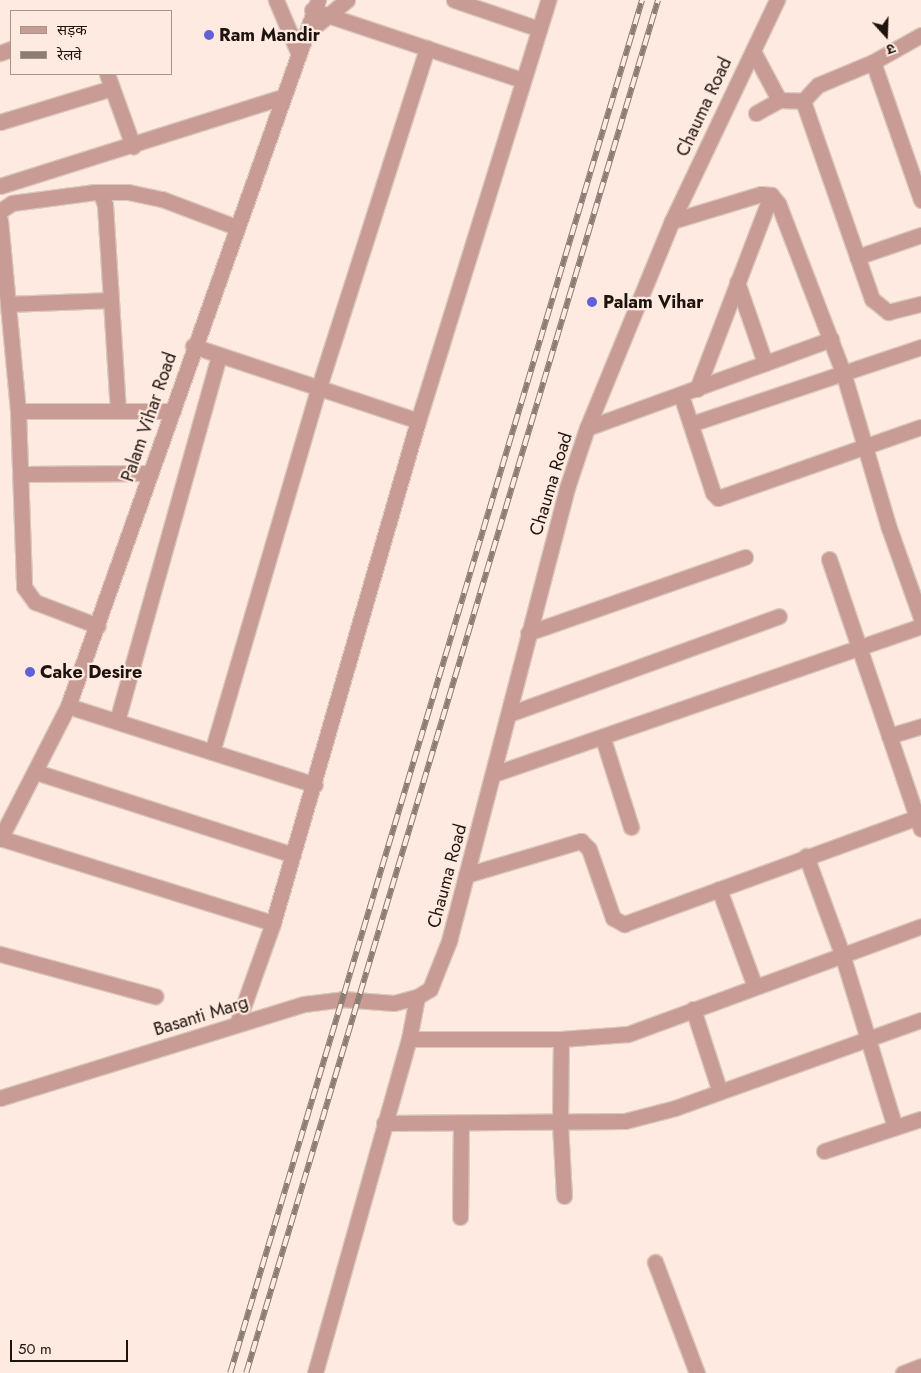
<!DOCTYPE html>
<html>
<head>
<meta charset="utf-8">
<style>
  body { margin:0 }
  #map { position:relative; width:921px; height:1373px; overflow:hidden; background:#feeae0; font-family:Jost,"Noto Sans Devanagari",sans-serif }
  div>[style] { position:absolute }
  .roads { filter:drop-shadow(1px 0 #dac8be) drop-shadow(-1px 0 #dac8be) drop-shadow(0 1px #dac8be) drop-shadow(0 -1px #dac8be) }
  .minor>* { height:15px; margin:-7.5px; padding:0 7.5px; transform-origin:7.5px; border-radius:7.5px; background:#c89c94 }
  .rail>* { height:5.5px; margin-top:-2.75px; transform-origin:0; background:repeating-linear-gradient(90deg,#feeae0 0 11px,#8b7c74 0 22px); box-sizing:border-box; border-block:1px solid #8b7c74 }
  .dots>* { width:14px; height:14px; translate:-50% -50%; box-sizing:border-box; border:2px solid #feeae0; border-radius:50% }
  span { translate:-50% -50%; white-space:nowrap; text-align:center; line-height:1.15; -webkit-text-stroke:4.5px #feeae0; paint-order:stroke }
  .poi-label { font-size:18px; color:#1e130d; font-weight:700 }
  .left { translate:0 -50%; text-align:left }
  .street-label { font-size:18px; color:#1e130d }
  .legend { position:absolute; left:10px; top:10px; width:162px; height:65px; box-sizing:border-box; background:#feeae0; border:1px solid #a4948c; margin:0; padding:6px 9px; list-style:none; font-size:15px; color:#1e130d }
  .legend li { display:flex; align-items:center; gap:10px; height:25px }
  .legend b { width:25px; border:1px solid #a4948c }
  .north { position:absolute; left:861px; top:10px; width:50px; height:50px; -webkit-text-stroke:4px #feeae0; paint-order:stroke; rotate:160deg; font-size:14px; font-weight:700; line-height:20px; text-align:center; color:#1e130d }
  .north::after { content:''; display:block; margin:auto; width:18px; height:22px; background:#1e130d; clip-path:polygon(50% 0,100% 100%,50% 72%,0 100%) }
  .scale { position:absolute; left:10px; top:1340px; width:118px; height:22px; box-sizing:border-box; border:2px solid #1e130d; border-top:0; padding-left:6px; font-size:15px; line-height:18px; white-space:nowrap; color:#1e130d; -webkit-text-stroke:4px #feeae0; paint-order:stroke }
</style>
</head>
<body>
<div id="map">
  <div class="roads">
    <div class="minor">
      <div style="left:276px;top:0;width:56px;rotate:67.1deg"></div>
      <div style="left:454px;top:0;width:90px;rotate:18.8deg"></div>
      <div style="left:312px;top:10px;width:222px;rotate:18.4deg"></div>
      <div style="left:303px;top:36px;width:57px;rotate:-39.3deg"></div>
      <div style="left:753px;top:51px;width:55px;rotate:62deg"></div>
      <div style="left:0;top:53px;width:12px;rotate:-20deg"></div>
      <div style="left:873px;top:62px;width:146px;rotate:70.8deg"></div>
      <div style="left:107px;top:74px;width:77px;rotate:70.1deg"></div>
      <div style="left:779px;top:100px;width:24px;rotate:2deg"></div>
      <div style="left:803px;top:101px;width:22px;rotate:-47deg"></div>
      <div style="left:818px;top:85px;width:60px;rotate:-22.7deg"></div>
      <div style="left:873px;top:62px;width:55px;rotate:-29.4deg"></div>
      <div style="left:803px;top:101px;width:210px;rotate:70.8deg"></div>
      <div style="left:872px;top:299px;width:21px;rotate:39deg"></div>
      <div style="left:888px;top:312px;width:34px;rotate:-14deg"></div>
      <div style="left:756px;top:113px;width:26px;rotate:-29deg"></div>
      <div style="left:0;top:122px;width:117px;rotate:-16.9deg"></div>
      <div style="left:0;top:186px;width:296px;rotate:-17.5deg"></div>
      <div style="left:101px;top:194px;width:12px;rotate:70deg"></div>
      <div style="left:105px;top:205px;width:205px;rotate:86.4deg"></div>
      <div style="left:0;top:211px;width:14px;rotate:-34deg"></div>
      <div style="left:12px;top:203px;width:84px;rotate:-7.5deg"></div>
      <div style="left:95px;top:192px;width:33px"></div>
      <div style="left:128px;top:192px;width:35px;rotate:12deg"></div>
      <div style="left:162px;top:199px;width:79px;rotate:20.7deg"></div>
      <div style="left:0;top:220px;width:192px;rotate:84.6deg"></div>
      <div style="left:18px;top:411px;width:176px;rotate:88deg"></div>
      <div style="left:24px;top:587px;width:19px;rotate:54deg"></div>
      <div style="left:35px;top:602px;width:67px;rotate:20.9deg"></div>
      <div style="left:672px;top:221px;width:93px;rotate:-16.9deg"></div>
      <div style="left:761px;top:194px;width:10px;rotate:6deg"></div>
      <div style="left:771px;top:195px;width:11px;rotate:49deg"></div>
      <div style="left:778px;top:203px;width:181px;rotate:69deg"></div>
      <div style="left:843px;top:372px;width:163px;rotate:73.6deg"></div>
      <div style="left:889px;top:528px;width:96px;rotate:70.4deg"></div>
      <div style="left:857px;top:257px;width:68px;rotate:-19deg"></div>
      <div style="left:737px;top:282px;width:86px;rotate:70.9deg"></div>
      <div style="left:8px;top:304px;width:103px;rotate:-2.2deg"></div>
      <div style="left:193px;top:346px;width:237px;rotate:18.4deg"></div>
      <div style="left:697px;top:389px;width:208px;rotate:-69.1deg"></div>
      <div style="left:681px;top:395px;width:103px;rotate:71.9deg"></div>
      <div style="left:713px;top:493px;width:7px;rotate:45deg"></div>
      <div style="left:718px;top:498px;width:215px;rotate:-19.3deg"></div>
      <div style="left:18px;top:411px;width:155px"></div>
      <div style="left:691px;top:424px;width:243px;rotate:-18.5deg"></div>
      <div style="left:587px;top:428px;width:260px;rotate:-20deg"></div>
      <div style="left:21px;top:474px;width:128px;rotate:-0.4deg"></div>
      <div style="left:829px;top:559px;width:285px;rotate:71.2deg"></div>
      <div style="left:528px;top:633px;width:230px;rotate:-19.3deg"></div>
      <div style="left:68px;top:706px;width:259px;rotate:17.7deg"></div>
      <div style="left:509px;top:714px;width:287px;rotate:-19.9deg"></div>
      <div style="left:117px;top:721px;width:380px;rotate:-74.4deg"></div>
      <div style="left:889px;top:736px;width:34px;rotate:-17deg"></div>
      <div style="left:605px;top:745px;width:86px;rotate:72.4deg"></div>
      <div style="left:212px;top:752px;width:377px;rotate:-73.7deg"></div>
      <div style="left:318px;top:390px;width:359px;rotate:-72.3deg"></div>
      <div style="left:36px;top:772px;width:270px;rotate:17.9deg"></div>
      <div style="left:494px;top:774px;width:452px;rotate:-19.1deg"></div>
      <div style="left:0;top:838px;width:286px;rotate:17.3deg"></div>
      <div style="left:0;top:839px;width:149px;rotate:-62.9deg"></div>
      <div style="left:68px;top:706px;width:749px;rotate:-70.5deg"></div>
      <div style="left:806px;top:856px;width:104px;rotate:69.8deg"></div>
      <div style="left:842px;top:954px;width:181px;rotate:73deg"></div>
      <div style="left:466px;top:875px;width:120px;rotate:-16.5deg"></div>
      <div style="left:581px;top:841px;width:11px;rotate:45deg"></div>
      <div style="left:589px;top:849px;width:73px;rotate:70.8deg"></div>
      <div style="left:613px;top:918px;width:13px;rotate:29deg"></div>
      <div style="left:624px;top:924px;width:316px;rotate:-20deg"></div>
      <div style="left:719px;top:889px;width:104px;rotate:69.8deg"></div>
      <div style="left:0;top:954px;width:161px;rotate:15.2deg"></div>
      <div style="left:693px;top:1009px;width:87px;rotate:72deg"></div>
      <div style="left:237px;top:1024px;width:107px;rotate:-70.4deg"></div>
      <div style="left:273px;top:923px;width:523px;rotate:-73.89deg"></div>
      <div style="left:418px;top:421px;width:441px;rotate:-72.8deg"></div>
      <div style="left:409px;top:1039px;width:152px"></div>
      <div style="left:561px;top:1039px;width:67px;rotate:-4.3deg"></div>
      <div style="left:628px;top:1034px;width:312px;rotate:-20.2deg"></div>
      <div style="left:561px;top:1039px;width:84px;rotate:90.7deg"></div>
      <div style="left:560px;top:1123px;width:73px;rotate:86.9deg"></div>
      <div style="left:0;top:1098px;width:318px;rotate:-17.2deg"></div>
      <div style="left:304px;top:1004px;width:38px;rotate:-7deg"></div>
      <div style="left:342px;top:999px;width:52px;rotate:4.4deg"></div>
      <div style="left:394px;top:1003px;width:24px;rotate:-15deg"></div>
      <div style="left:417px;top:997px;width:15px;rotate:-32deg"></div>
      <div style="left:430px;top:989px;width:52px;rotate:-68.4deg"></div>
      <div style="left:449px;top:941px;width:468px;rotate:-75.4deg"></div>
      <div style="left:567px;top:488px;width:63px;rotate:-71.6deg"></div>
      <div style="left:587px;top:428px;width:224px;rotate:-67.7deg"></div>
      <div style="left:672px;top:221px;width:245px;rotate:-64.6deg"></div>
      <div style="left:384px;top:1123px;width:241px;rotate:-0.5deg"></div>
      <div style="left:625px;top:1121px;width:52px;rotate:-14.6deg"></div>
      <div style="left:675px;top:1108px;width:261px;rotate:-19.7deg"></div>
      <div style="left:824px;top:1151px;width:102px;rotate:-18.3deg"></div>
      <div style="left:460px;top:1217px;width:94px;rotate:-89.4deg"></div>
      <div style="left:655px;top:1262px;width:119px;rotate:69.3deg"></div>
      <div style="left:315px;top:1373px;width:347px;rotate:-74.3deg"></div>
      <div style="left:409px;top:1039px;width:43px;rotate:-79.2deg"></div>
      <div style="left:903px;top:1373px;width:19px;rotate:-21deg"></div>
    </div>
  </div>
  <div class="rail">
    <div style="left:230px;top:1373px;width:1433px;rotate:-73.3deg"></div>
    <div style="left:246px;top:1373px;width:1433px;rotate:-73.3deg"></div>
  </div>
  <div class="dots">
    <div style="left:209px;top:35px;background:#6061d9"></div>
    <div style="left:592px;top:302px;background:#6061d9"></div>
    <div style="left:30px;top:672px;background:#6061d9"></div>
  </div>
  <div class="poi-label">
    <span class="left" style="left:219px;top:35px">Ram Mandir</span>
    <span class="left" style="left:603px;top:302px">Palam Vihar</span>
    <span class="left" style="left:40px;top:672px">Cake Desire</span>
  </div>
  <div class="street-label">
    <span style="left:704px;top:107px;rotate:-65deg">Chauma Road</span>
    <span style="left:149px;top:417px;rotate:-71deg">Palam Vihar Road</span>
    <span style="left:551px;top:484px;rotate:-73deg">Chauma Road</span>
    <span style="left:447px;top:876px;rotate:-75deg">Chauma Road</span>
    <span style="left:201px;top:1016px;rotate:-17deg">Basanti Marg</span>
  </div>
  <ul class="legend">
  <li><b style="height:6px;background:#c89c94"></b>सड़क</li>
  <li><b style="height:6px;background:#8b7c74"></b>रेलवे</li>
  </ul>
  <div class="north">उ</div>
  <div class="scale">50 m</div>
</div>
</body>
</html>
